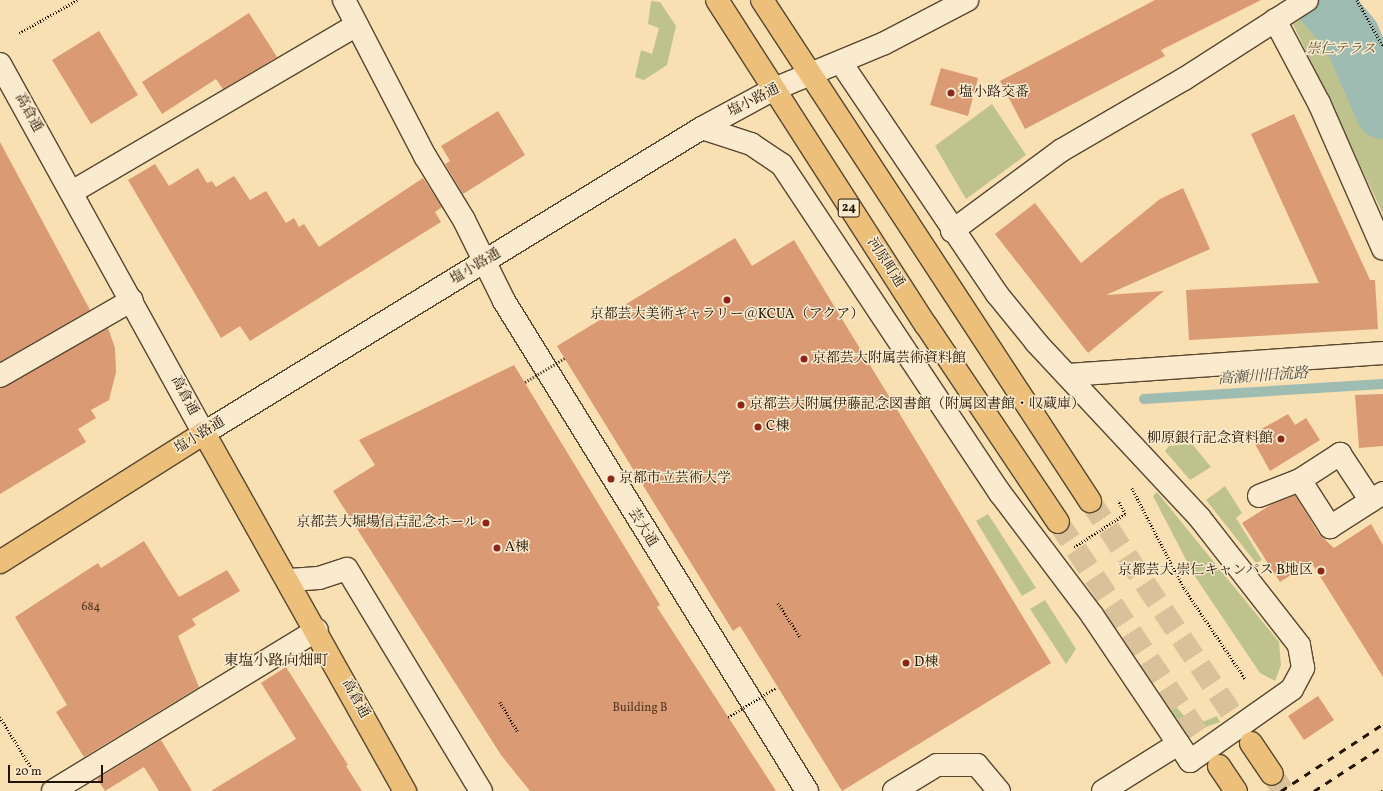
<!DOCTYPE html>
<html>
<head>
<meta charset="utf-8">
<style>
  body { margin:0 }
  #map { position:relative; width:1383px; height:791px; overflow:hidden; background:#f9e0b3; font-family:Vollkorn,"Noto Serif JP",serif }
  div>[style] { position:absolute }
  .green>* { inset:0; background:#bec28c }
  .stream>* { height:10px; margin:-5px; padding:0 5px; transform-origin:5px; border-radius:5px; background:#9fbcb3 }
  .river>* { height:57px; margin:-28.5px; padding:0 28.5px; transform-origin:28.5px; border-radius:28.5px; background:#9fbcb3 }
  .building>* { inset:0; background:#da9a74 }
  .highway-tunnel>* { height:22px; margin-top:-11px; transform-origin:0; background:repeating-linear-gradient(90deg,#d9c199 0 22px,transparent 0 33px) }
  .path>* { height:2.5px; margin-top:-1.25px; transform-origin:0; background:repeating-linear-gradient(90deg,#221404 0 1px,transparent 0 3px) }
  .roads { filter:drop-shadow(1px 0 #584730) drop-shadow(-1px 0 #584730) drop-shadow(0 1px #584730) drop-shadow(0 -1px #584730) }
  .minor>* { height:22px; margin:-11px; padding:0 11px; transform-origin:11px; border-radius:11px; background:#fbebce }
  .major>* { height:22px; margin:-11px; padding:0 11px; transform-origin:11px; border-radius:11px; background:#ecc07a }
  .highway>* { height:22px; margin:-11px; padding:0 11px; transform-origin:11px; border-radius:11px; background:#ecc07a }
  .rail>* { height:3px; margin-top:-1.5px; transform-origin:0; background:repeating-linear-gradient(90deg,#221404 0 7px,transparent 0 14px) }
  .path-bridge>* { height:2.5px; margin-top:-1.25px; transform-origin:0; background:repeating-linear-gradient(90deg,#221404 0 1px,transparent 0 3px) }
  .dots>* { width:11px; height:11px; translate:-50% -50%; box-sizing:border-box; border:2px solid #fbebce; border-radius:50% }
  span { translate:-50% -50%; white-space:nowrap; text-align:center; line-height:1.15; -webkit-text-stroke:3px #fbebce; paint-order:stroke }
  .number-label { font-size:12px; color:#503620 }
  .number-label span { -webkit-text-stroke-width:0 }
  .shield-label span { padding:1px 3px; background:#fbebce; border:1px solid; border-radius:3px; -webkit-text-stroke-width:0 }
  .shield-label { font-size:13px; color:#221404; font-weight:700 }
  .park-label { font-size:14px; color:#595134; font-style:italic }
  .poi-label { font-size:14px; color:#221404 }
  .left { translate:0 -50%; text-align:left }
  .right { translate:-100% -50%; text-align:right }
  .street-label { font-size:14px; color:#221404 }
  .water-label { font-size:15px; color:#4e4f41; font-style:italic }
  .neighbourhood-label { font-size:15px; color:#221404 }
  .scale { position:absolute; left:8px; top:765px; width:95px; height:18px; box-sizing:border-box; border:2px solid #221404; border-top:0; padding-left:5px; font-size:12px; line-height:14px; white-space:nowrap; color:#221404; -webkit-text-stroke:3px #fbebce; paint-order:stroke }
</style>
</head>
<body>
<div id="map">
  <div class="green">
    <div style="clip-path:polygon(1332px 0,1346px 0,1367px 29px,1383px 65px,1383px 214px,1293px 24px)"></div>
    <div style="clip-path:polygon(651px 1px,660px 2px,676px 26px,667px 65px,644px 80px,635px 77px,641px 50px,652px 54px,659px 28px,648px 24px)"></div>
    <div style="clip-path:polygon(992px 104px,1026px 155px,966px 199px,935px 146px)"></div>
    <div style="clip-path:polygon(1192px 444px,1211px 467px,1190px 480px,1165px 451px,1169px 446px)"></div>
    <div style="clip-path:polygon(1225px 486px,1242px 513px,1236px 518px,1262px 560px,1256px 563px,1206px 500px)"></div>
    <div style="clip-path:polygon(1157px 492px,1279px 642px,1281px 665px,1275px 681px,1260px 673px,1194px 575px,1153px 496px)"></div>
    <div style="clip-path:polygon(988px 514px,1036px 588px,1022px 596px,976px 521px)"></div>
    <div style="clip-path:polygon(1045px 600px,1076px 649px,1066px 664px,1030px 609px)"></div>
    <div style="clip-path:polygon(1169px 699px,1187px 719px,1205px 721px,1217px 716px,1220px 722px,1203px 728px,1187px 726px,1171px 714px,1163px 702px)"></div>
  </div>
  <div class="stream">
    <div style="left:1144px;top:399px;width:239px;rotate:-3.6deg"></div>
  </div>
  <div class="river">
    <div style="left:1321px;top:0;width:47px;rotate:50.2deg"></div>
    <div style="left:1351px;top:36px;width:81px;rotate:66.6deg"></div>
  </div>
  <div class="building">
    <div style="clip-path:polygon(1155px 0,1261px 0,1161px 50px,1165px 56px,1025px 129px,1000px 81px)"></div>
    <div style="clip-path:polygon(249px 13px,277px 57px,223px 89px,216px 79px,162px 114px,142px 82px)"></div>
    <div style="clip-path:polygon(99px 31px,138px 95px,91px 124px,52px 60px)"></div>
    <div style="clip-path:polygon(941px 68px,978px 78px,968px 116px,930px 105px)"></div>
    <div style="clip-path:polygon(498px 111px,525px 155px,463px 194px,445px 164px,450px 161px,441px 146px)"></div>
    <div style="clip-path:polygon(1294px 114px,1370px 280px,1375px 280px,1378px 329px,1189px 340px,1186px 290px,1319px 283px,1251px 134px)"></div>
    <div style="clip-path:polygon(0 142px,90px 310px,0 362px)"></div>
    <div style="clip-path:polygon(155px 164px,169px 186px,198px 168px,207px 183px,212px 181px,216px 187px,234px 176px,250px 200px,266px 191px,286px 223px,294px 218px,299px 227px,304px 224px,319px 247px,423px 178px,442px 207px,435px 212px,441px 222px,250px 341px,240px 326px,221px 338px,128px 180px)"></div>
    <div style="clip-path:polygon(1183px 188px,1210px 249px,1106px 295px,1164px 291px,1088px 353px,995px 234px,1035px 203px,1081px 263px,1160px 199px)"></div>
    <div style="clip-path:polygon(735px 238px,752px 266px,794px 240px,1051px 663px,842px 791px,740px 626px,733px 631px,557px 346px)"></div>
    <div style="clip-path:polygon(108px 328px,115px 348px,116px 372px,109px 400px,91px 410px,96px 418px,78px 429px,86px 442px,0 494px,0 388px)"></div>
    <div style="clip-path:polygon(514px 365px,660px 605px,657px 607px,776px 791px,530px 791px,501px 755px,333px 491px,375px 465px,359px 440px)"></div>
    <div style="clip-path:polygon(1383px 394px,1383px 446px,1359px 448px,1355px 395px)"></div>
    <div style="clip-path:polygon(1288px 414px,1295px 425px,1306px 418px,1320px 440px,1270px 471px,1255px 444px,1258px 431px)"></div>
    <div style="clip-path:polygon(1295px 495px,1319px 534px,1334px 548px,1371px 524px,1383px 545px,1383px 677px,1311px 562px,1280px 582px,1242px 523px,1272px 504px)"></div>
    <div style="clip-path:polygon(144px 541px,179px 597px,227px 570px,240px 591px,192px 619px,196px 625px,178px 636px,199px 687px,84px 757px,56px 712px,67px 705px,15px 617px,98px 563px,101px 568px)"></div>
    <div style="clip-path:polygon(286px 667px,348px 765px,346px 766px,362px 791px,211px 791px,296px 739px,261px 683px)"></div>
    <div style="clip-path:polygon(1318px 696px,1334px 720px,1304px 740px,1288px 716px)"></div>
    <div style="clip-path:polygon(161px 740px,192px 791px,159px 791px,144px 767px,105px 791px,97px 779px)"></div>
  </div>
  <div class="highway-tunnel">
    <div style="left:1090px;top:501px;width:288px;rotate:56.3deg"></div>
    <div style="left:1058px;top:522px;width:291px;rotate:56.5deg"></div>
    <div style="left:1272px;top:774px;width:20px;rotate:57deg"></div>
  </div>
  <div class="path">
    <div style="left:1357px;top:0;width:53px;rotate:60.5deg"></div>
    <div style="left:19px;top:33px;width:67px;rotate:-29.6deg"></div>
    <div style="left:1132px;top:488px;width:113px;rotate:62.5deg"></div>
    <div style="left:1184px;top:588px;width:111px;rotate:56deg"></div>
    <div style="left:1074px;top:547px;width:61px;rotate:-32.9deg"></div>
    <div style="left:1125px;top:514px;width:15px;rotate:-118deg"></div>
    <div style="left:778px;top:603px;width:42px;rotate:56.7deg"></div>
    <div style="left:500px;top:702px;width:35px;rotate:59deg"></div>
    <div style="left:0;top:717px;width:65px;rotate:58.3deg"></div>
  </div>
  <div class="roads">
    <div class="minor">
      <div style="left:344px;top:0;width:176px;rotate:62.6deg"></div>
      <div style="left:425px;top:156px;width:75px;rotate:58.6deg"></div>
      <div style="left:464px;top:220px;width:90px;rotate:63.7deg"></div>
      <div style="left:504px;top:301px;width:576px;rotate:58.27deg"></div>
      <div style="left:1275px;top:20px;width:94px;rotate:62.1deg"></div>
      <div style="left:1319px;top:103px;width:159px;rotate:66.3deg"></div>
      <div style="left:0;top:64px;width:422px;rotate:61.1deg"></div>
      <div style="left:204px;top:433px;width:584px;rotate:-31.49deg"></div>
      <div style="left:702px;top:128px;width:80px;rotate:-28.5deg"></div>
      <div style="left:772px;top:90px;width:122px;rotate:-22.6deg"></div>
      <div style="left:885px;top:43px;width:93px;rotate:-27.7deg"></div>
      <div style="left:702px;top:128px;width:52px;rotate:18.1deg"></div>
      <div style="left:751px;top:144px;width:37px;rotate:34deg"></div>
      <div style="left:782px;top:165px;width:394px;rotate:56.4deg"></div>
      <div style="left:1000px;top:493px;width:153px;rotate:53deg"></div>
      <div style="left:1092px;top:615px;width:176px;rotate:56.1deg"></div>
      <div style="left:1190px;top:761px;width:125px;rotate:-35.2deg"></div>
      <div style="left:1292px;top:689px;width:24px;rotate:-62deg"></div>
      <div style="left:1303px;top:668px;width:23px;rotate:-100deg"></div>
      <div style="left:1299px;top:645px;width:162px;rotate:-128deg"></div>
      <div style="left:1199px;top:517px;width:239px;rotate:-133deg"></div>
      <div style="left:1036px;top:342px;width:62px;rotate:-129.1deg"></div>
      <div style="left:997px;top:294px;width:279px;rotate:-124deg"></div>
      <div style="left:72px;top:192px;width:330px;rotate:-30.4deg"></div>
      <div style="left:952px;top:231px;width:137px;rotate:-36.4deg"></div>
      <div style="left:1062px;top:150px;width:141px;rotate:-30.2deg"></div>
      <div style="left:1184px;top:79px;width:146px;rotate:-32.7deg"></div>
      <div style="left:1068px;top:375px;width:316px;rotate:-4deg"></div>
      <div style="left:0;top:376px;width:152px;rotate:-29.9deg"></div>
      <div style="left:1300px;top:480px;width:56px;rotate:57.4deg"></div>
      <div style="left:1330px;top:527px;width:63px;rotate:-32.7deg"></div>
      <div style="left:1259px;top:496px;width:44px;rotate:-21.3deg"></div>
      <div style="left:1300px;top:480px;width:48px;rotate:-33deg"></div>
      <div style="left:1340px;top:454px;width:56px;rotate:56.6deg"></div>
      <div style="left:289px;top:580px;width:30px;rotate:-4deg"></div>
      <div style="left:319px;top:578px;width:29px;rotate:-18deg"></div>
      <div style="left:347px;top:569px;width:259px;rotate:58.9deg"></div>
      <div style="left:53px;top:791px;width:309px;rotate:-31.4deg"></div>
      <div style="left:894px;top:791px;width:50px;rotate:-31.2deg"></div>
      <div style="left:937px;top:765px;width:40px"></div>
      <div style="left:977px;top:765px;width:34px;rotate:50deg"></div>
      <div style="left:1103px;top:791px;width:89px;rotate:-32.1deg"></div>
    </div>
    <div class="major">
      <div style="left:0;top:562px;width:241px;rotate:-32.3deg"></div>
      <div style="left:204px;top:433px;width:411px;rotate:60.7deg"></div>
    </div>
    <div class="highway">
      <div style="left:717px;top:0;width:386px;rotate:57.3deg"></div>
      <div style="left:926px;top:325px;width:237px;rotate:56.2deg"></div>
      <div style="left:762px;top:0;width:599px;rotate:56.79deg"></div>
      <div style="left:1251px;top:743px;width:37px;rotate:56deg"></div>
      <div style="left:1219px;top:766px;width:30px;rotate:56deg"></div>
    </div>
  </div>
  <div class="rail">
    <div style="left:1281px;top:791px;width:122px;rotate:-33.3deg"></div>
    <div style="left:1314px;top:791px;width:82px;rotate:-33.1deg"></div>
    <div style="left:1382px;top:791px;width:1px;rotate:-45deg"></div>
  </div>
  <div class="path-bridge">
    <div style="left:525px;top:382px;width:47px;rotate:-31deg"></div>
    <div style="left:728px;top:717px;width:57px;rotate:-31.5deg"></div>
  </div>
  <div class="dots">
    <div style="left:951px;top:93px;background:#8f2418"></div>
    <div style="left:727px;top:300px;background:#8f2418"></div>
    <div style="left:804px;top:359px;background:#8f2418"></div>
    <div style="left:741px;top:405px;background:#8f2418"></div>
    <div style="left:758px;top:427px;background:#8f2418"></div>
    <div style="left:1281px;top:439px;background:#8f2418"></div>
    <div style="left:611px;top:479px;background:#8f2418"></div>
    <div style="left:486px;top:523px;background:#8f2418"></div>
    <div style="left:497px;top:548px;background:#8f2418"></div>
    <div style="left:1321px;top:571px;background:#8f2418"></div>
    <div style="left:906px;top:663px;background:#8f2418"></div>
  </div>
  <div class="number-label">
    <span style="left:91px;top:608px">684</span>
    <span style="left:640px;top:709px">Building B</span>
  </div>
  <div class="shield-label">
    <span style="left:849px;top:208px">24</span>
  </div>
  <div class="park-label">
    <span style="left:1341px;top:50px">崇仁テラス</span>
  </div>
  <div class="poi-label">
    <span class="left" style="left:959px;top:93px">塩小路交番</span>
    <span style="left:727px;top:315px">京都芸大美術ギャラリー＠KCUA（アクア）</span>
    <span class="left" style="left:812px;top:359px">京都芸大附属芸術資料館</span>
    <span class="left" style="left:749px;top:405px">京都芸大附属伊藤記念図書館（附属図書館・収蔵庫）</span>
    <span class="left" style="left:766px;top:427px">C棟</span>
    <span class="right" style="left:1273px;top:439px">柳原銀行記念資料館</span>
    <span class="left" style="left:619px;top:479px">京都市立芸術大学</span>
    <span class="right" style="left:478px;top:523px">京都芸大堀場信吉記念ホール</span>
    <span class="left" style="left:505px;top:548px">A棟</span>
    <span class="right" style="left:1313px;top:571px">京都芸大 崇仁キャンパス B地区</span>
    <span class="left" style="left:914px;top:663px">D棟</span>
  </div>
  <div class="street-label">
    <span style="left:754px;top:101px;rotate:-27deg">塩小路通</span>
    <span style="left:28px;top:113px;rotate:61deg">高倉通</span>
    <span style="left:885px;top:263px;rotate:57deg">河原町通</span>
    <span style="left:476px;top:267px;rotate:-31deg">塩小路通</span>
    <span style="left:184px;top:396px;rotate:62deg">高倉通</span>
    <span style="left:200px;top:436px;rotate:-32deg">塩小路通</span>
    <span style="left:642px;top:528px;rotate:58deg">芸大通</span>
    <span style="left:355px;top:699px;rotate:61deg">高倉通</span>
  </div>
  <div class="water-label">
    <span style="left:1263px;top:377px;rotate:-4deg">高瀬川旧流路</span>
  </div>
  <div class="neighbourhood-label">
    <span style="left:276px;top:662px">東塩小路向畑町</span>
  </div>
  <div class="scale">20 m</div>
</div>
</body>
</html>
